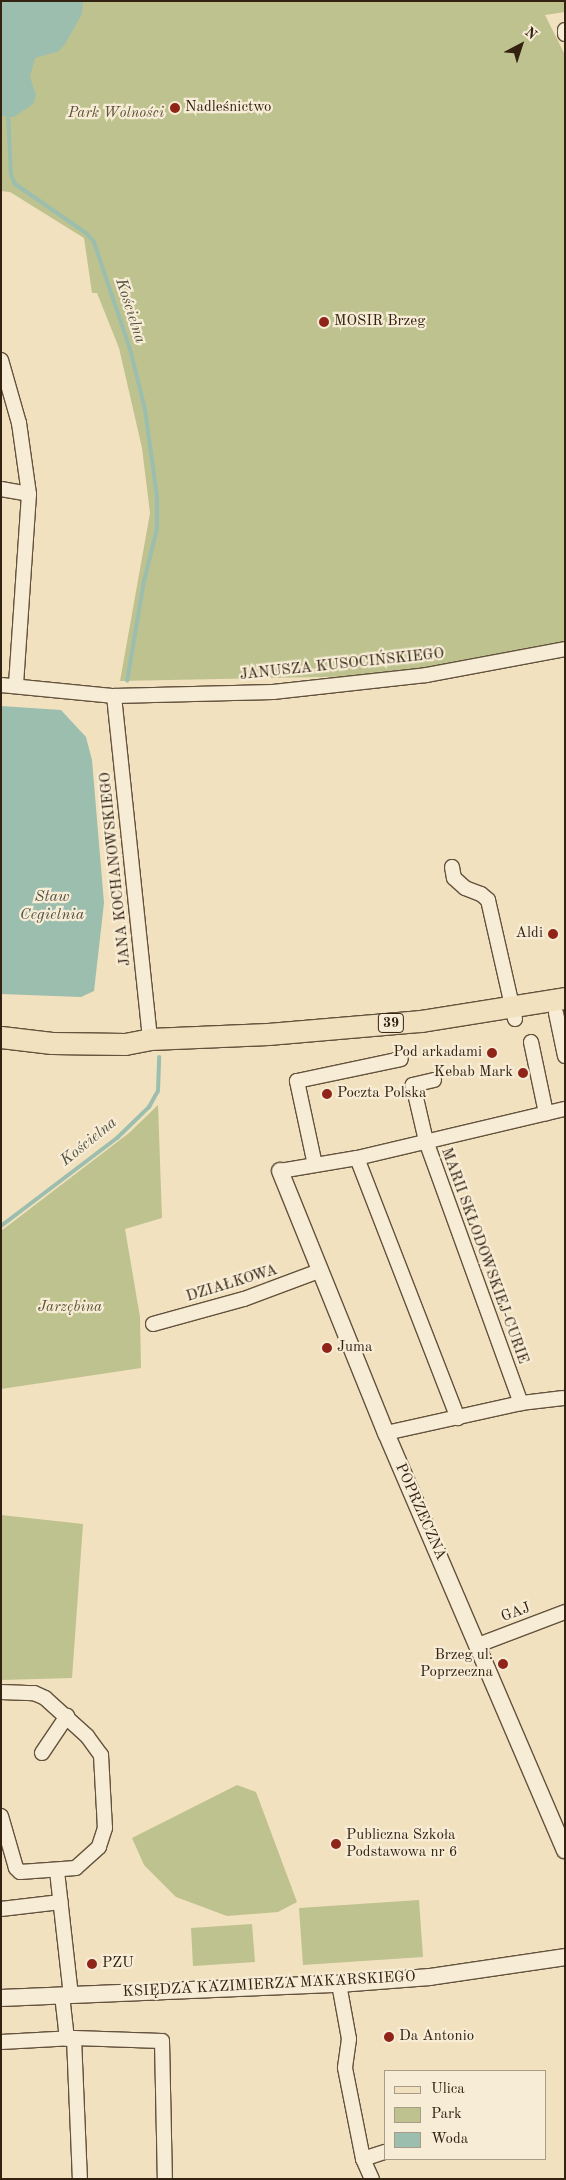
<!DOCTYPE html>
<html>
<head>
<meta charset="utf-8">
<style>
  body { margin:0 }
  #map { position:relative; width:566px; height:2180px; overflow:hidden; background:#f2e1be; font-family:"Old Standard TT",serif }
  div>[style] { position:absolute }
  .green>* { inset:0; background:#bec28f }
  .water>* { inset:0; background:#9bbeae }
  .stream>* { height:4px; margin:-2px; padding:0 2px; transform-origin:2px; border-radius:2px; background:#9bbeae }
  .roads { filter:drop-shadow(1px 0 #63523d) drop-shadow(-1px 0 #63523d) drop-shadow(0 1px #63523d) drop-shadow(0 -1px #63523d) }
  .minor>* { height:14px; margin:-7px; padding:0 7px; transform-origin:7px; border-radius:7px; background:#f7ecd5 }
  .tertiary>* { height:16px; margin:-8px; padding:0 8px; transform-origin:8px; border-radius:8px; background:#f7ecd5 }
  .primary>* { height:21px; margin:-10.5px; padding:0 10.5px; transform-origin:10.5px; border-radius:10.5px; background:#f2e1be }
  .dots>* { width:14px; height:14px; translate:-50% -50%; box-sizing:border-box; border:2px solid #f7ecd5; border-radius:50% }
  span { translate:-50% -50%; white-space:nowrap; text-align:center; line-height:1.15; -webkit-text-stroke:4.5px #f7ecd5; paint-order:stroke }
  .shield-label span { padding:1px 4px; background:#f7ecd5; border:1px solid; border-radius:4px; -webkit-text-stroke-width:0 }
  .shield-label { font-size:14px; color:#332212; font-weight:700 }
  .poi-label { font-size:15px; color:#332212 }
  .left { translate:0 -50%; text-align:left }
  .right { translate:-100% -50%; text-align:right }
  .park-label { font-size:15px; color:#5d5238; font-style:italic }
  .street-label { font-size:15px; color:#332212 }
  .water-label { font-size:16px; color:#525141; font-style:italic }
  .frame { position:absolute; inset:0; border:2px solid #332212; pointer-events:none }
  .legend { position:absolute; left:384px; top:2070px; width:162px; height:90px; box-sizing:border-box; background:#f7ecd5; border:1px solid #a99b87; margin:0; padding:6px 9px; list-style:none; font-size:15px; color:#332212 }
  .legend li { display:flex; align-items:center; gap:10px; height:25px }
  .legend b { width:25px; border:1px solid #a99b87 }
  .north { position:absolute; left:496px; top:20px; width:50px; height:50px; -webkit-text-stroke:4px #f7ecd5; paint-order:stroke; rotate:40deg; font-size:14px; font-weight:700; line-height:20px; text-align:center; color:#332212 }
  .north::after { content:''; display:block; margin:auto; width:18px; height:22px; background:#332212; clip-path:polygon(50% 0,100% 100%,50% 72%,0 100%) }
</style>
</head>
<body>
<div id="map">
  <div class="green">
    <div style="clip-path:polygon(1px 1px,565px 1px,565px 12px,545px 15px,565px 55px,565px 649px,426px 675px,120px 681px,150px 513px,142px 448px,119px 348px,97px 293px,92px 293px,84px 238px,10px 192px,1px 191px)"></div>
    <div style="clip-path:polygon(158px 1105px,162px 1218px,125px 1229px,140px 1317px,141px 1368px,1px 1389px,1px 1231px,129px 1133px)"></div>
    <div style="clip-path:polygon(1px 1515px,83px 1524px,72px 1678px,1px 1680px)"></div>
    <div style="clip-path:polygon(237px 1785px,256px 1792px,297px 1902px,278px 1912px,227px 1916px,176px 1897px,144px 1865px,132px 1838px)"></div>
    <div style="clip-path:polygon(419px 1900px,423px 1957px,303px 1965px,299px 1908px)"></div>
    <div style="clip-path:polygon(252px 1924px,255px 1962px,193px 1966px,191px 1928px)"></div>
  </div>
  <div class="water">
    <div style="clip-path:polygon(1px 1px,83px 1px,82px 14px,65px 44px,59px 51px,35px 58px,30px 77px,36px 95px,33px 104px,14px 117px,1px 116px)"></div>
    <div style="clip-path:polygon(1px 706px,61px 710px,86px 737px,92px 760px,104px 903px,94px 991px,81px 997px,1px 994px)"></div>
  </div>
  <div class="stream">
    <div style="left:8px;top:112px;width:63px;rotate:87.3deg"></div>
    <div style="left:11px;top:175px;width:10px;rotate:66deg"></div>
    <div style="left:15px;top:184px;width:86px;rotate:34.6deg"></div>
    <div style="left:86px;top:233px;width:12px;rotate:48deg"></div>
    <div style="left:94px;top:242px;width:113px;rotate:71.4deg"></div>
    <div style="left:130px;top:349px;width:62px;rotate:76deg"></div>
    <div style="left:145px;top:409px;width:89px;rotate:82.2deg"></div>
    <div style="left:157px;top:497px;width:32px;rotate:90deg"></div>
    <div style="left:157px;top:529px;width:54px;rotate:104deg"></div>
    <div style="left:144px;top:581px;width:101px;rotate:99.6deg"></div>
    <div style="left:1px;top:1226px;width:146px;rotate:-37.2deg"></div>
    <div style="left:117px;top:1138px;width:45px;rotate:-44.1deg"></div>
    <div style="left:149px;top:1107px;width:18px;rotate:-61deg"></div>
    <div style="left:158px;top:1091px;width:34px;rotate:-88deg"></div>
  </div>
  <div class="roads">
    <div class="minor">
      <div style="left:565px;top:30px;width:4px;rotate:90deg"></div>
      <div style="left:1px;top:360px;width:66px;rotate:74.1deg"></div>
      <div style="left:19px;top:423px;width:72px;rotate:82deg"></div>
      <div style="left:29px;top:494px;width:191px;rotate:93.9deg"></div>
      <div style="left:1px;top:489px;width:28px;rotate:10deg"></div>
      <div style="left:1px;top:685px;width:114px;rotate:5.6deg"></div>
      <div style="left:114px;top:696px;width:159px;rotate:-1.4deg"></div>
      <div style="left:273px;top:692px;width:154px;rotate:-6.3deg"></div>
      <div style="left:426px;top:675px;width:141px;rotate:-10.6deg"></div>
      <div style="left:114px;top:696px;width:345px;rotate:84deg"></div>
      <div style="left:452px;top:867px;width:11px;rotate:80deg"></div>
      <div style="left:454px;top:878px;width:15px;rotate:42deg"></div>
      <div style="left:465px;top:888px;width:17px;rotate:21deg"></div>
      <div style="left:481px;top:894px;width:9px;rotate:41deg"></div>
      <div style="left:488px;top:900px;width:122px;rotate:77.2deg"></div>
      <div style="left:556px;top:1013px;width:44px;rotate:78.2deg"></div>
      <div style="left:531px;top:1042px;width:73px;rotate:78.1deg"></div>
      <div style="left:434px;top:1080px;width:22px;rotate:167deg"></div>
      <div style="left:413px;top:1085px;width:57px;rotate:76.9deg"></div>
      <div style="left:426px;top:1141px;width:279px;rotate:70.1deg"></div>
      <div style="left:357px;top:1158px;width:279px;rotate:68.8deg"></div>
      <div style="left:315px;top:1165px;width:86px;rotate:-102.1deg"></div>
      <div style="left:297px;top:1081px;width:106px;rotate:-11.9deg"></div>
      <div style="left:280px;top:1171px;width:78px;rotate:-9.6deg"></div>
      <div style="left:357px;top:1158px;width:214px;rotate:-13.3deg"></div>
      <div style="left:153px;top:1324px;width:94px;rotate:-15.4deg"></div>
      <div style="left:244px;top:1299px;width:80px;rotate:-20.5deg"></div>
      <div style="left:386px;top:1433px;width:138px;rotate:-12.5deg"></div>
      <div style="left:521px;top:1403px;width:42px;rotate:-6.8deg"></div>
      <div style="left:478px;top:1645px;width:93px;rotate:-20.8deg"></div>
      <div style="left:1px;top:1692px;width:33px;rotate:2deg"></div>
      <div style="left:34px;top:1693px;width:12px;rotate:24deg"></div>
      <div style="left:45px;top:1698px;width:57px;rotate:42.1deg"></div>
      <div style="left:87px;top:1736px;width:24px;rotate:54deg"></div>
      <div style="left:101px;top:1755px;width:73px;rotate:86.9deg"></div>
      <div style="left:105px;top:1828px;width:20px;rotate:108deg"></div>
      <div style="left:99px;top:1847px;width:31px;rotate:138deg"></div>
      <div style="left:76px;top:1868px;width:56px;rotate:175.9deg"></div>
      <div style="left:20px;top:1872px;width:6px;rotate:-135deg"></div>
      <div style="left:16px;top:1868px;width:54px;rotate:-106.1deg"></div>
      <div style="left:42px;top:1753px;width:45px;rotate:-56deg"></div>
      <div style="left:57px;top:1871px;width:125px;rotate:83.6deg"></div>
      <div style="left:1px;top:1909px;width:60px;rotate:-6.7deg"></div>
      <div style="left:339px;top:1984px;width:56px;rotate:79.7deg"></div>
      <div style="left:349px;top:2039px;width:29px;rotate:98deg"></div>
      <div style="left:345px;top:2068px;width:93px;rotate:78.8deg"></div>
      <div style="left:363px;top:2159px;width:22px;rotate:66deg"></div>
      <div style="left:62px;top:1995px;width:44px;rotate:83.5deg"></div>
      <div style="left:74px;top:2038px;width:141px;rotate:87.6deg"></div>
      <div style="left:1px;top:2042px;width:73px;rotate:-3.1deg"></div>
      <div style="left:74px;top:2038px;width:88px;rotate:2deg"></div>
      <div style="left:162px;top:2041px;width:138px;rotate:88.8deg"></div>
      <div style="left:363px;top:2159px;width:23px;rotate:-18deg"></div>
    </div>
    <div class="tertiary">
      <div style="left:280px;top:1171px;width:283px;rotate:68deg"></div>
      <div style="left:386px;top:1433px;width:454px;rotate:66.8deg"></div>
      <div style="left:1px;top:1998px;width:338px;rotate:-2.4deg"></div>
      <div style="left:339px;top:1984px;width:91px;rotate:-4.4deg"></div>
      <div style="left:430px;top:1977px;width:136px;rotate:-8.4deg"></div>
    </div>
    <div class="primary">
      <div style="left:1px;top:1037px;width:51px;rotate:6.7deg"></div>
      <div style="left:52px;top:1043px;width:73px;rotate:0.8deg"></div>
      <div style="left:125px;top:1044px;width:25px;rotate:-11deg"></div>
      <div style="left:150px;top:1039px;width:118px;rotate:-2.4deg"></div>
      <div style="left:268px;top:1034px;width:154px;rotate:-4.9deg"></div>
      <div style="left:421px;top:1021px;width:146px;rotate:-9.1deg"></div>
    </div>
  </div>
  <div class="dots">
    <div style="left:175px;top:108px;background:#8f2418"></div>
    <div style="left:324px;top:322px;background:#8f2418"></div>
    <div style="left:553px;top:934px;background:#8f2418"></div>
    <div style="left:492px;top:1053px;background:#8f2418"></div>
    <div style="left:523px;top:1073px;background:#8f2418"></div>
    <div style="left:327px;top:1094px;background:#8f2418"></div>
    <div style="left:327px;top:1348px;background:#8f2418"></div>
    <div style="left:503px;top:1664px;background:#8f2418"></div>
    <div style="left:336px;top:1844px;background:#8f2418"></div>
    <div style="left:92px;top:1964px;background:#8f2418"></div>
    <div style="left:389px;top:2037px;background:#8f2418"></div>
  </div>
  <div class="shield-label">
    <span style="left:391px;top:1023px">39</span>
  </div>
  <div class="poi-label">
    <span class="left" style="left:185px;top:108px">Nadleśnictwo</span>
    <span class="left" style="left:334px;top:322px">MOSIR Brzeg</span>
    <span class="right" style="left:543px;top:934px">Aldi</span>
    <span class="right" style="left:482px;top:1053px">Pod arkadami</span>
    <span class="right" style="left:513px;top:1073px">Kebab Mark</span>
    <span class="left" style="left:337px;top:1094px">Poczta Polska</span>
    <span class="left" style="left:337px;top:1348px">Juma</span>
    <span class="right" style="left:493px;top:1664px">Brzeg ul.<br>Poprzeczna</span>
    <span class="left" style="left:346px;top:1844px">Publiczna Szkoła<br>Podstawowa nr 6</span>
    <span class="left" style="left:102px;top:1964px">PZU</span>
    <span class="left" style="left:399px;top:2037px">Da Antonio</span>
  </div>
  <div class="park-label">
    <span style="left:116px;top:114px">Park Wolności</span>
    <span style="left:70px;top:1308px">Jarzębina</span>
  </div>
  <div class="street-label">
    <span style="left:342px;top:665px;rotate:-6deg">JANUSZA KUSOCIŃSKIEGO</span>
    <span style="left:116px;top:869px;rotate:-96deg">JANA KOCHANOWSKIEGO</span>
    <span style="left:484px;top:1256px;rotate:70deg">MARII SKŁODOWSKIEJ-CURIE</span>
    <span style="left:232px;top:1284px;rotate:-17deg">DZIAŁKOWA</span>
    <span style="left:420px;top:1512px;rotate:66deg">POPRZECZNA</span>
    <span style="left:516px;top:1613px;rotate:-20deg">GAJ</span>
    <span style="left:269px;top:1985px;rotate:-3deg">KSIĘDZA KAZIMIERZA MAKARSKIEGO</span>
  </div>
  <div class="water-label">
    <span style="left:130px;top:311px;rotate:72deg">Kościelna</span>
    <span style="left:52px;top:906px">Staw<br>Cegielnia</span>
    <span style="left:89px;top:1142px;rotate:-39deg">Kościelna</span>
  </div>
  <div class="frame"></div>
  <ul class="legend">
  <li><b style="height:6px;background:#f2e1be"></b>Ulica</li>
  <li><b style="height:14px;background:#bec28f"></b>Park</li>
  <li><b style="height:14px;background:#9bbeae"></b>Woda</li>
  </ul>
  <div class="north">N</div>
</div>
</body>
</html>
